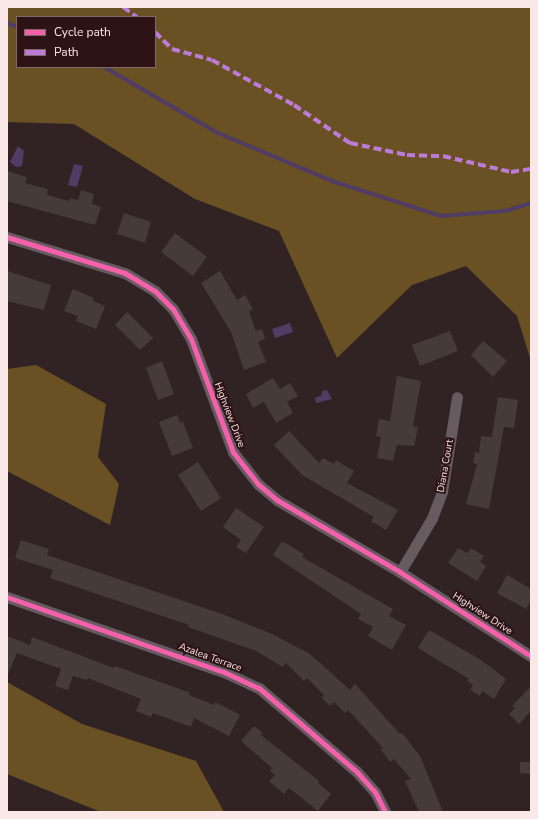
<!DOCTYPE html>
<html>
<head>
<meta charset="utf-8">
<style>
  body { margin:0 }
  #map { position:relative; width:538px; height:819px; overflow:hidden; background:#312324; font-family:"Nunito Sans",sans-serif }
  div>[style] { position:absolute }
  .forest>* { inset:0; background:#695123 }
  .water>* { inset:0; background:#513c66 }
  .stream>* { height:4px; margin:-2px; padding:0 2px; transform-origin:2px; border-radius:2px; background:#513c66 }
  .building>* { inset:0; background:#463b38 }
  .street>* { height:11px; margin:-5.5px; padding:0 5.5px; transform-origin:5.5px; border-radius:5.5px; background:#675a60 }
  .quiet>* { height:4px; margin-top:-2px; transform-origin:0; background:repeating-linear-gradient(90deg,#bd7bd9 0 8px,transparent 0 12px) }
  .cycleway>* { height:5px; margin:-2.5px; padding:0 2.5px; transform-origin:2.5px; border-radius:2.5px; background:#f560ab }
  span { translate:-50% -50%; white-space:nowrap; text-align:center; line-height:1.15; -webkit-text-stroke:4px #2d1316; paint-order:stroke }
  .street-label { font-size:10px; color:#fae7e8 }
  .frame { position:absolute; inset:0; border:8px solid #fae7e8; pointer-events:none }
  .legend { position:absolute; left:16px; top:16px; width:140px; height:52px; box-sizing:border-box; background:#2d1316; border:1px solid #7f686a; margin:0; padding:5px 7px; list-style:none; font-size:12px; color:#fae7e8 }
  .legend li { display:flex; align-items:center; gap:8px; height:20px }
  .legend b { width:20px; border:1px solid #7f686a }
</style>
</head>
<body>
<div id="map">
  <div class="forest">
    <div style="clip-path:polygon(evenodd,7px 7px,531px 7px,531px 361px,517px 316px,466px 266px,412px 285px,337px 358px,279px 231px,195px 199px,74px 124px,7px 122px,7px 7px,17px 17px,155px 17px,155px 67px,17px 67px,17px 17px)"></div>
    <div style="clip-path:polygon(36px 365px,106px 404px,98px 457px,119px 484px,110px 525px,7px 471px,7px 369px)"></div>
    <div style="clip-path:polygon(7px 682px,82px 724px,196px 761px,224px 812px,101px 812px,7px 774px)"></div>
  </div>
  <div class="water">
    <div style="clip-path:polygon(18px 146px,24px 151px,22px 166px,16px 167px,10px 162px)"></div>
    <div style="clip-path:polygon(74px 164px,83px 166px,77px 187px,68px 185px)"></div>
    <div style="clip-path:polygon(290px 323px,293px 332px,275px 338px,272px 329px)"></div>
    <div style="clip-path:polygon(327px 390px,332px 399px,316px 403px,315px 398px,322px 395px,322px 391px)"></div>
  </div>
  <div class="stream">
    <div style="left:7px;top:23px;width:11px;rotate:22deg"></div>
    <div style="left:104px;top:67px;width:132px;rotate:30.1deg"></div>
    <div style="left:218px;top:133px;width:124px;rotate:22.8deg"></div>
    <div style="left:332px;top:181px;width:114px;rotate:17.8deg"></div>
    <div style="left:441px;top:216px;width:64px;rotate:-4.5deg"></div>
    <div style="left:505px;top:211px;width:27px;rotate:-17deg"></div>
  </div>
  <div class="building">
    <div style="clip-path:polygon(7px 171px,27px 177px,25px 183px,48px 189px,47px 195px,69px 201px,70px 198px,78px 200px,81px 190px,94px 194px,92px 204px,101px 207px,95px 225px,7px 201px)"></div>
    <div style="clip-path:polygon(124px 213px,151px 222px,145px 243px,117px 234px)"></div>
    <div style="clip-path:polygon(175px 233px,207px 257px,193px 276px,161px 252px)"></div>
    <div style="clip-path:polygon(7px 271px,51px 285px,44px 310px,7px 301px)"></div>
    <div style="clip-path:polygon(220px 271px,237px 300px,245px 295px,253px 309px,249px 312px,256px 331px,262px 329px,265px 339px,258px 342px,266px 362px,244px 370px,231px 332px,201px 283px)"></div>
    <div style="clip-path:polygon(73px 289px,94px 298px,93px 301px,105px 306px,96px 329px,76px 321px,78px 316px,64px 311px)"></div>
    <div style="clip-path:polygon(127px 312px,153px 338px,140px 350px,115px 325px)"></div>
    <div style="clip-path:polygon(450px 331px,458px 351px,420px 366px,412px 345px)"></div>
    <div style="clip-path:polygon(483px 341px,507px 361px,493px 377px,471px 355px)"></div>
    <div style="clip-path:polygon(162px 361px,174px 394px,158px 400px,146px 368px)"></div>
    <div style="clip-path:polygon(397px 376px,421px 381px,413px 426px,418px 427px,414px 446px,397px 445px,393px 461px,377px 458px,381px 437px,376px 436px,379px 419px,390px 421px)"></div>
    <div style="clip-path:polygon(273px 378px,280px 389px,290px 383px,298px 396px,287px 402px,293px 413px,276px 423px,264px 402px,253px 408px,246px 394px)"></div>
    <div style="clip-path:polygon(498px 397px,518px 400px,514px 428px,504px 427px,489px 509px,466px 504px,477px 464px,473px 463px,475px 452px,479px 453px,481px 436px,492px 437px)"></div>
    <div style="clip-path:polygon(177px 415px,180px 423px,183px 422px,193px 448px,172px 456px,159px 422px)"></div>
    <div style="clip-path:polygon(289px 431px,319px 463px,323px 458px,334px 464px,336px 460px,354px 471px,347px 483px,398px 510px,386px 530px,371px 521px,374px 517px,302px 475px,274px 445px)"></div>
    <div style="clip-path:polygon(198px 462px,221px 498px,201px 511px,178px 475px)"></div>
    <div style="clip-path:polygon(236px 508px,264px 527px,246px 553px,236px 547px,241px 540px,223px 527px)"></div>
    <div style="clip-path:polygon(21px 540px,49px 549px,47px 555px,222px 614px,272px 634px,310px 654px,350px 690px,355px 684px,400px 734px,402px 733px,420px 756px,443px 812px,419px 812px,405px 781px,411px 779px,394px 759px,390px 762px,381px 750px,383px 748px,348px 710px,345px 713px,334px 702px,330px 706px,322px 698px,324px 695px,307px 678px,304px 681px,286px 663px,283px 667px,256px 651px,188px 627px,189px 625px,50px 578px,53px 570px,15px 558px)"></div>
    <div style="clip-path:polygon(282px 541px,304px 554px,302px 557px,393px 609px,389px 616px,406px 625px,392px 650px,368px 636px,373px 627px,358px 619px,361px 614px,273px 555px)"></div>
    <div style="clip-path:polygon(458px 548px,467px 553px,471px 548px,484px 556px,480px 562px,486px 566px,477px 581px,448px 563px)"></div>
    <div style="clip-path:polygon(507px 575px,531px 589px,531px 600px,526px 609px,497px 593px)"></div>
    <div style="clip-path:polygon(429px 630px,481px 660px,506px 679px,494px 699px,482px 691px,480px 696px,470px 690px,473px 685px,467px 681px,469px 679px,418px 648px)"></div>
    <div style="clip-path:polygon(7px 636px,30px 645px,32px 637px,114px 668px,115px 666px,177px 688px,190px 693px,189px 695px,214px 705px,215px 702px,240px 715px,229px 736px,194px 718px,191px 727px,153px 713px,151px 717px,136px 711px,141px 699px,88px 678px,87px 680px,73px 676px,68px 690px,55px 686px,61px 669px,17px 653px,7px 676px)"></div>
    <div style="clip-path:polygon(531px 686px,531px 711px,519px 724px,509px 714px,515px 708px,512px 706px)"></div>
    <div style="clip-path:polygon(254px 726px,263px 733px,261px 735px,319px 781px,318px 783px,331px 794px,318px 811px,289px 788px,284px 794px,269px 781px,275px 775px,270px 771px,272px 768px,241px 741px)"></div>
    <div style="clip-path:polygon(520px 762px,531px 762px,531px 774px,520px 773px)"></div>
  </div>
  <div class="street">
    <div style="left:7px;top:237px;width:123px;rotate:17deg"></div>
    <div style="left:125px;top:273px;width:35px;rotate:31deg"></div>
    <div style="left:155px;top:291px;width:25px;rotate:45deg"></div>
    <div style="left:173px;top:309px;width:35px;rotate:59deg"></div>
    <div style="left:191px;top:339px;width:121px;rotate:69.6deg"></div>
    <div style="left:233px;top:452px;width:41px;rotate:52deg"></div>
    <div style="left:258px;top:484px;width:25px;rotate:40deg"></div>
    <div style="left:277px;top:500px;width:143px;rotate:30.3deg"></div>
    <div style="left:400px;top:572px;width:156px;rotate:32.7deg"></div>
    <div style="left:400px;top:572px;width:63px;rotate:-59.3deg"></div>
    <div style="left:432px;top:518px;width:28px;rotate:-69deg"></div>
    <div style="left:442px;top:492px;width:96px;rotate:-81deg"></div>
    <div style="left:7px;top:597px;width:230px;rotate:19.1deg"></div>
    <div style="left:224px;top:672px;width:38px;rotate:25deg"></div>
    <div style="left:259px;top:688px;width:129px;rotate:40.6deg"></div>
    <div style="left:357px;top:772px;width:27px;rotate:48deg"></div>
    <div style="left:375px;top:792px;width:22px;rotate:63deg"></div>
  </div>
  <div class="quiet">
    <div style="left:123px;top:7px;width:17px;rotate:36deg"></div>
    <div style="left:155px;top:32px;width:24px;rotate:45deg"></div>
    <div style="left:172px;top:49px;width:41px;rotate:15.4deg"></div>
    <div style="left:212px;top:60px;width:94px;rotate:28.8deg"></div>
    <div style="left:294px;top:105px;width:68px;rotate:34.2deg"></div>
    <div style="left:350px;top:143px;width:58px;rotate:11.9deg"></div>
    <div style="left:407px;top:155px;width:36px;rotate:2deg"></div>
    <div style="left:443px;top:156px;width:70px;rotate:13.2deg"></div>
    <div style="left:511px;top:172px;width:20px;rotate:-9deg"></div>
  </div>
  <div class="cycleway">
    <div style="left:7px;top:237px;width:123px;rotate:17deg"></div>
    <div style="left:125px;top:273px;width:35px;rotate:31deg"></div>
    <div style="left:155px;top:291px;width:25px;rotate:45deg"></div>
    <div style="left:173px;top:309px;width:35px;rotate:59deg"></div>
    <div style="left:191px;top:339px;width:121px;rotate:69.6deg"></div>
    <div style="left:233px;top:452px;width:41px;rotate:52deg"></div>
    <div style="left:258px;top:484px;width:25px;rotate:40deg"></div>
    <div style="left:277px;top:500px;width:143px;rotate:30.3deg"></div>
    <div style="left:400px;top:572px;width:156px;rotate:32.7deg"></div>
    <div style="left:7px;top:597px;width:230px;rotate:19.1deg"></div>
    <div style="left:224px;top:672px;width:38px;rotate:25deg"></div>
    <div style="left:259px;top:688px;width:129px;rotate:40.6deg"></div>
    <div style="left:357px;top:772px;width:27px;rotate:48deg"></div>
    <div style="left:375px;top:792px;width:22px;rotate:63deg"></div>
  </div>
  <div class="street-label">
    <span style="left:229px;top:415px;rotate:69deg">Highview Drive</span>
    <span style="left:446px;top:466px;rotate:-80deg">Diana Court</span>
    <span style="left:482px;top:614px;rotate:33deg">Highview Drive</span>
    <span style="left:210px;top:658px;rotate:20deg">Azalea Terrace</span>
  </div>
  <div class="frame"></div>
  <ul class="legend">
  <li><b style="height:5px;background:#f560ab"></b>Cycle path</li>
  <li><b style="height:5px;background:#bd7bd9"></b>Path</li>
  </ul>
</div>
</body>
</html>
